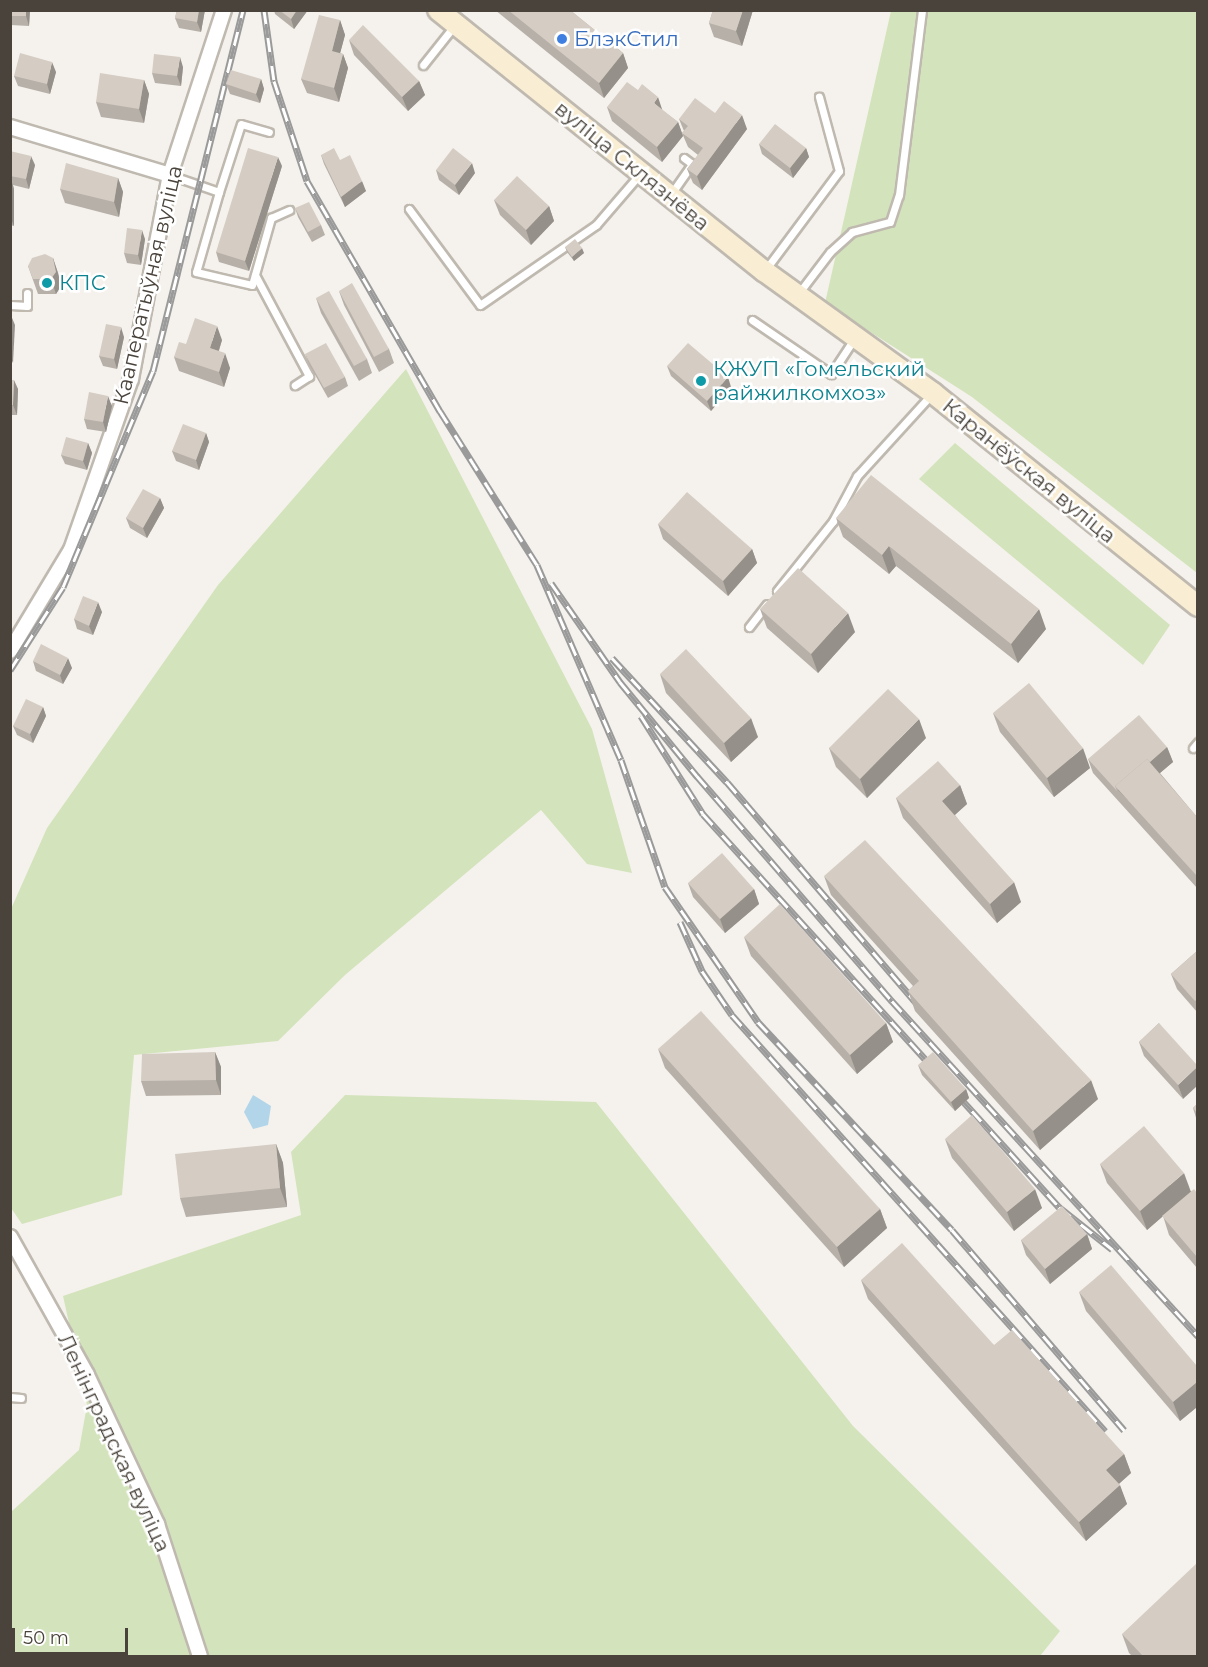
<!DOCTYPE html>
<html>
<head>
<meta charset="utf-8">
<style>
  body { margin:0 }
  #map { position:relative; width:1208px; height:1667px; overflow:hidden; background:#f5f2ed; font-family:Montserrat,sans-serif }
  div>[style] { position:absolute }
  .green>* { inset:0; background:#d3e3bb }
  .water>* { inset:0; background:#b2d5e9 }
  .roads { filter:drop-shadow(2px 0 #bfb9b0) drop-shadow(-2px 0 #bfb9b0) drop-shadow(0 2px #bfb9b0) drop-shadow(0 -2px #bfb9b0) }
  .lane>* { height:7px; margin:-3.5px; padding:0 3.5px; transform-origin:3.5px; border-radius:3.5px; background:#fff }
  .street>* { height:14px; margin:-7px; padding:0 7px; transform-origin:7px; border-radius:7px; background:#fff }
  .secondary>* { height:20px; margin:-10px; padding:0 10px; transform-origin:10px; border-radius:10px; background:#f9eed3 }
  .rail>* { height:7px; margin-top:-3.5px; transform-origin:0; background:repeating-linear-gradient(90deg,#fff 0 14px,#9a9a9a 0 28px); box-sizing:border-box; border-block:2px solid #9a9a9a }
  .wall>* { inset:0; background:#b7b0a9 }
  .shaded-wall>* { inset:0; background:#959089 }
  .building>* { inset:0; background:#d5cdc4 }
  .dots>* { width:16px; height:16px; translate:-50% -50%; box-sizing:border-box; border:3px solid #fff; border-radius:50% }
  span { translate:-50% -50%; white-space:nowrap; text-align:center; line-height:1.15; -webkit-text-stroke:5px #fff; paint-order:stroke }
  .shop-label { font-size:21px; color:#366cbe }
  .left { translate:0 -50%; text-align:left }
  .street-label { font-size:21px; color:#49433b }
  .culture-label { font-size:21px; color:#0d838f }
  .frame { position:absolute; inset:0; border:12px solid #49433b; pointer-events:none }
  .scale { position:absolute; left:12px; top:1628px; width:116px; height:27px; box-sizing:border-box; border:3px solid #49433b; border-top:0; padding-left:8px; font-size:18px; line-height:21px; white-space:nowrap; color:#49433b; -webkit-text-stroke:4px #fff; paint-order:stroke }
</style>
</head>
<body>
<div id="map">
  <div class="green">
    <div style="clip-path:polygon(891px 11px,1197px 11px,1197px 573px,972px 397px,825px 303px)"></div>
    <div style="clip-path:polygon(406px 369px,592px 729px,632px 873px,587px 864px,541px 810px,345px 975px,278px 1041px,134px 1055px,122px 1195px,22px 1224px,11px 1208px,11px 909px,47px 828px,218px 585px)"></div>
    <div style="clip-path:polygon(955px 443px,1170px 625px,1143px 665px,919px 479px)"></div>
    <div style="clip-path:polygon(345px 1095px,596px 1102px,853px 1426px,1060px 1631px,1040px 1656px,11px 1656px,11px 1512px,79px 1450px,87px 1405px,63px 1296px,301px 1215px,291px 1152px)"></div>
  </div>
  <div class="water">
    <div style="clip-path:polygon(253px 1095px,271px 1106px,268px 1125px,253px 1129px,244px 1112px)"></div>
  </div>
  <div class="roads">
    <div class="lane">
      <div style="left:423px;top:65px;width:50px;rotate:-51.5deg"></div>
      <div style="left:170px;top:175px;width:52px;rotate:19.1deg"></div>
      <div style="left:219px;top:192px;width:71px;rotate:-72.1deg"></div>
      <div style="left:241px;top:124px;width:29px;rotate:16deg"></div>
      <div style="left:219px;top:192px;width:83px;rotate:106deg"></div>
      <div style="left:196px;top:272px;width:57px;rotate:13.1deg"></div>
      <div style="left:252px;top:285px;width:70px;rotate:-74.2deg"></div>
      <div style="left:271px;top:218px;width:20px;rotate:-24deg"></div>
      <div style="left:671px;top:194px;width:37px;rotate:-55deg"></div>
      <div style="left:692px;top:164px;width:10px;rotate:-143deg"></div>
      <div style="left:409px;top:209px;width:119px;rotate:53.5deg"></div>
      <div style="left:480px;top:305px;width:141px;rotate:-34.6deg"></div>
      <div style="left:596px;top:225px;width:66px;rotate:-49.3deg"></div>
      <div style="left:766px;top:269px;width:122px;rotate:-53.3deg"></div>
      <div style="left:839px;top:171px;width:77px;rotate:-105.1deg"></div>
      <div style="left:255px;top:275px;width:115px;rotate:61.9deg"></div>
      <div style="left:309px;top:376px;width:17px;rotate:147deg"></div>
      <div style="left:798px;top:294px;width:53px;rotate:-52.7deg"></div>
      <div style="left:830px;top:252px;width:30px;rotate:-42deg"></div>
      <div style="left:852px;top:232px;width:39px;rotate:-15deg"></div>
      <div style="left:890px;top:222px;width:28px;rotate:-72deg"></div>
      <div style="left:899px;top:195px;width:186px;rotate:-82.9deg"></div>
      <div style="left:10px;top:305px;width:17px;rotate:3deg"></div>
      <div style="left:27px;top:306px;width:13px;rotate:-90deg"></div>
      <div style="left:752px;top:320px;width:96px;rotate:34.4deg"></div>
      <div style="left:831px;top:374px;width:42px;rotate:-56.7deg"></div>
      <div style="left:777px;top:591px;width:90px;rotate:-51.3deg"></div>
      <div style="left:833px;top:521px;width:51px;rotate:-61.9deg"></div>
      <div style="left:857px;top:476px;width:110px;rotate:-47.6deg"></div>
      <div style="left:749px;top:627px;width:29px;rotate:-52deg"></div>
      <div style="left:1193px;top:748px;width:8px;rotate:-50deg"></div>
      <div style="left:10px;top:1397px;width:11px;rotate:5deg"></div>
    </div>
    <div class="street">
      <div style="left:10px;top:127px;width:167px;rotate:16.7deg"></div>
      <div style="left:10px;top:651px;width:118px;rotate:-58.9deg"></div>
      <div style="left:71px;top:550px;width:181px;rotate:-70.7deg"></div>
      <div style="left:131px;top:379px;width:208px;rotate:-79.2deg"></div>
      <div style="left:170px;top:175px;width:174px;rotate:-71.9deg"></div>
      <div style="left:10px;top:1237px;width:158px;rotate:60.8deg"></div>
      <div style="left:87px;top:1375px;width:165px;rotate:64.8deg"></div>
      <div style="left:157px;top:1524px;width:139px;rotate:72deg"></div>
    </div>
    <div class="secondary">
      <div style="left:438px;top:10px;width:418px;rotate:38.7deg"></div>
      <div style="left:764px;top:271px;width:208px;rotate:35.8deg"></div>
      <div style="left:933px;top:393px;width:340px;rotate:38.8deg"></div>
    </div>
  </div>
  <div class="rail">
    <div style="left:264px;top:10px;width:72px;rotate:82deg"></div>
    <div style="left:274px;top:81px;width:105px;rotate:71.7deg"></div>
    <div style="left:307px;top:181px;width:266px;rotate:60deg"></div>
    <div style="left:440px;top:411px;width:182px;rotate:57.8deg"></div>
    <div style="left:537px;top:565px;width:212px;rotate:66.7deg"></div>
    <div style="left:621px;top:760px;width:134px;rotate:70.9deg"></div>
    <div style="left:665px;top:887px;width:164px;rotate:55.4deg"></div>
    <div style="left:758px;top:1022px;width:284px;rotate:47deg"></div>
    <div style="left:952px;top:1230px;width:264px;rotate:49.3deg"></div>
    <div style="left:551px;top:583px;width:121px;rotate:55.1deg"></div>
    <div style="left:620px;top:682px;width:122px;rotate:50.7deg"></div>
    <div style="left:697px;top:776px;width:298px;rotate:49.1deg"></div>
    <div style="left:892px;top:1001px;width:454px;rotate:47.6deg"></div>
    <div style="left:612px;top:658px;width:169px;rotate:47.2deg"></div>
    <div style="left:727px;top:782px;width:295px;rotate:49.4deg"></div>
    <div style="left:10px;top:670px;width:98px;rotate:-57.4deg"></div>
    <div style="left:63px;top:587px;width:234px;rotate:-67.4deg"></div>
    <div style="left:153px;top:371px;width:372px;rotate:-76deg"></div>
    <div style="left:641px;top:716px;width:116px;rotate:57.7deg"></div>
    <div style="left:703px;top:814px;width:345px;rotate:47.8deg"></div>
    <div style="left:680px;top:922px;width:54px;rotate:65.8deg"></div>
    <div style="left:702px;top:971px;width:53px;rotate:55.7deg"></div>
    <div style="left:732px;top:1015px;width:559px;rotate:48.12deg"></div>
    <div style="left:953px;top:1090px;width:158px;rotate:47.8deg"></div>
    <div style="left:1059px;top:1207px;width:68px;rotate:38.4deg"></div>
  </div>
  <div class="wall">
    <div style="clip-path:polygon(10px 10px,30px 10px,29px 26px,10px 25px)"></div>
    <div style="clip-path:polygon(177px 10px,205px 10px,201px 32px,179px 28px,175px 18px)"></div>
    <div style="clip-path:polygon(274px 10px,308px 10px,294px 29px,275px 14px)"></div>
    <div style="clip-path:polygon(495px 10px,570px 10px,623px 53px,628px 68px,604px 98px)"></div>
    <div style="clip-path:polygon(713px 10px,753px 10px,742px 46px,714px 37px,709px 23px)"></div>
    <div style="clip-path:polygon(340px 20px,345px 35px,340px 53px,343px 54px,348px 68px,339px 102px,307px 93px,301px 79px)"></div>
    <div style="clip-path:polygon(349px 40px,419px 81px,425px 95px,408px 111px,354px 55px)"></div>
    <div style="clip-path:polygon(183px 67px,181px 86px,155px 83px,152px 73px)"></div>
    <div style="clip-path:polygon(56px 72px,50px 94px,18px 86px,14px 76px)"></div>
    <div style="clip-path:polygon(261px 79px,264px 89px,260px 103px,230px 94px,226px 84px)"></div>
    <div style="clip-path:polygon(144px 80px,149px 94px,144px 123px,101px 117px,96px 102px)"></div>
    <div style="clip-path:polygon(607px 107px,662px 110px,678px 122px,683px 136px,662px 162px,612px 121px)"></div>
    <div style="clip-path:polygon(715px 113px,747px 129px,702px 190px,693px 183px,687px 169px,698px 155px,688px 147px,682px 133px,684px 131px,679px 119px)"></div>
    <div style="clip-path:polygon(759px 144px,806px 148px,809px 157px,793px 178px,762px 154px)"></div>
    <div style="clip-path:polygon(10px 151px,35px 165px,29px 189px,13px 185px,14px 189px,14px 226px,10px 225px)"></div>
    <div style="clip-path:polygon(321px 155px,340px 160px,366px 191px,345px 207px,324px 164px)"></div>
    <div style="clip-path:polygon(282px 166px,249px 271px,219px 262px,216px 252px)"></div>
    <div style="clip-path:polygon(436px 170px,475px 173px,459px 195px,439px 180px)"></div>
    <div style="clip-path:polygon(118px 178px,123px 192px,119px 217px,65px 203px,60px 189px)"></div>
    <div style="clip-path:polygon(494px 200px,549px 206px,554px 221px,531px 245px,500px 215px)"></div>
    <div style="clip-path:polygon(295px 208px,321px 225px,325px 235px,312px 242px,298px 217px)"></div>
    <div style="clip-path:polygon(145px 239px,141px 265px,127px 263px,124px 253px)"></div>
    <div style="clip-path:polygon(565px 247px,584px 253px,574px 261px,567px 252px)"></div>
    <div style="clip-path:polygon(53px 258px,58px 273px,61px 286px,56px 294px,38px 294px,28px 266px)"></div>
    <div style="clip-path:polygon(339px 291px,389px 349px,394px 363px,379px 372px,344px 305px)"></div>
    <div style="clip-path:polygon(316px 298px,367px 359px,372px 373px,359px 381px,321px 313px)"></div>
    <div style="clip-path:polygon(124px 337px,117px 369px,103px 366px,99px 356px)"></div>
    <div style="clip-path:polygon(222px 340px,219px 351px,230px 368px,224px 387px,179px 371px,174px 357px,186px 344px)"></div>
    <div style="clip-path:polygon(305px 354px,345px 377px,348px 386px,328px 398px,309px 364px)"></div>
    <div style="clip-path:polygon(667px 366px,731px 387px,711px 411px,671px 376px)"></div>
    <div style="clip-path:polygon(10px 380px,18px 389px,17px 415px,10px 415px)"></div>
    <div style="clip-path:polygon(112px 406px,106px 432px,87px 429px,84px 419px)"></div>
    <div style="clip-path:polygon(206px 433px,209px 442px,199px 470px,176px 461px,172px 451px)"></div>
    <div style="clip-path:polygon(88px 443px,92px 453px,87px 470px,65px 464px,61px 455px)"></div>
    <div style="clip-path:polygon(160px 498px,164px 508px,147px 538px,130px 528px,126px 518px)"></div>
    <div style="clip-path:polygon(836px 518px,1046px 629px,1018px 663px,896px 566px,889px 574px,843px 537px)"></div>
    <div style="clip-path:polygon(658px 524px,752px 549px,757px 563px,728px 596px,663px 539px)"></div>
    <div style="clip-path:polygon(760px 609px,855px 632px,818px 673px,767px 628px)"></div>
    <div style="clip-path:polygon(102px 612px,93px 635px,77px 629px,74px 619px)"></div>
    <div style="clip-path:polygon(33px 661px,72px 668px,63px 684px,36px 671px)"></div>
    <div style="clip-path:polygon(660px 674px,758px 737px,731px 762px,666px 693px)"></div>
    <div style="clip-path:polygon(43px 707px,46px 716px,33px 743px,17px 735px,13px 726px)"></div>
    <div style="clip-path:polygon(993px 713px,1090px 768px,1054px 797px,1000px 732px)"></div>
    <div style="clip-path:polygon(926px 738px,867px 798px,836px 767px,829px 748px)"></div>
    <div style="clip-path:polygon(1167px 747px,1173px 762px,1160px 773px,1197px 817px,1197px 888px,1122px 805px,1093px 773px,1088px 759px)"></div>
    <div style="clip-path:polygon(960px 785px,967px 804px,955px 815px,1021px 902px,997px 923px,903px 818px,896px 798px)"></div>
    <div style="clip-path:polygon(824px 876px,1098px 1099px,1040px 1150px,915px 1011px,908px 991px,913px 986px,831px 895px)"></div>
    <div style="clip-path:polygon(688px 883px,754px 889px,759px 904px,725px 933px,693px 897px)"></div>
    <div style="clip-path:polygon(744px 937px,886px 1023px,893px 1042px,857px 1074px,751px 956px)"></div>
    <div style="clip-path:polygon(1197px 951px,1197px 1012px,1177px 989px,1171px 974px)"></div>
    <div style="clip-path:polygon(1159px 1023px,1183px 1099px,1144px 1056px,1139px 1042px)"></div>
    <div style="clip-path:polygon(658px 1049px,880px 1209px,887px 1228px,844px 1267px,665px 1068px)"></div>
    <div style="clip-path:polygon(215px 1052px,221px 1067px,221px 1095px,146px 1096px,141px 1081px)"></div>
    <div style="clip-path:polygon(918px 1065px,966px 1089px,969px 1098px,955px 1111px,922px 1075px)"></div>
    <div style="clip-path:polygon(1197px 1104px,1197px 1121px,1193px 1108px)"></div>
    <div style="clip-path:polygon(945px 1139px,1042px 1208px,1014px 1231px,952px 1158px)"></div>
    <div style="clip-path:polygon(276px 1144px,283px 1163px,287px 1207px,186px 1217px,180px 1198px)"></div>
    <div style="clip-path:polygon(1100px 1164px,1197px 1193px,1197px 1268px,1169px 1235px,1163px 1216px,1147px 1230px,1107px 1183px)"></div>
    <div style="clip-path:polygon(1087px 1234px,1092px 1249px,1050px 1284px,1026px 1255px,1021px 1240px)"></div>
    <div style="clip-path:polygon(861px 1280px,994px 1345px,1124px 1454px,1131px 1473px,1119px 1484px,1127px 1504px,1086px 1541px,868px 1299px)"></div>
    <div style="clip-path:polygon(1079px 1292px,1197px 1366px,1197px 1407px,1180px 1421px,1086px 1311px)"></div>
    <div style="clip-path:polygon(1122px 1634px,1197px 1656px,1132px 1656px,1129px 1653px)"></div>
  </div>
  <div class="shaded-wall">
    <div style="clip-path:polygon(26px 10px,30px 10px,29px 26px,26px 16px)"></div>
    <div style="clip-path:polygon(199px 10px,205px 10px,201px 32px,197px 22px)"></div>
    <div style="clip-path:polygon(297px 10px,308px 10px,294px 29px,291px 19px)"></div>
    <div style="clip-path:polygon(743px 10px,753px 10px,742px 46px,736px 31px)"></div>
    <div style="clip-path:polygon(340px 20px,345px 35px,337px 65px,332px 51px)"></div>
    <div style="clip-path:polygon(623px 53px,628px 68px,604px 98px,599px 83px)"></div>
    <div style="clip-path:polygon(343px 54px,348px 68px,339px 102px,334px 88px)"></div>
    <div style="clip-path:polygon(180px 57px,183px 67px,181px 86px,177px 76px)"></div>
    <div style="clip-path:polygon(52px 62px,56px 72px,50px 94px,47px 84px)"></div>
    <div style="clip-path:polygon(261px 79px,264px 89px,260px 103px,256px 94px)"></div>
    <div style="clip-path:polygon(144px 80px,149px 94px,144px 123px,139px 109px)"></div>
    <div style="clip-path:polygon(419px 81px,425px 95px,408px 111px,402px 97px)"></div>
    <div style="clip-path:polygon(658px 97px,663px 112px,654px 103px)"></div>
    <div style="clip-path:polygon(742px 115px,747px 129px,702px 190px,697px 176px)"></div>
    <div style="clip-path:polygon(678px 122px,683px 136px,662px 162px,657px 147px)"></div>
    <div style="clip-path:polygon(806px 148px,809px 157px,793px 178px,790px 168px)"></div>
    <div style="clip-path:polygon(31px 156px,35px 165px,29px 189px,26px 179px)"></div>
    <div style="clip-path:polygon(278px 157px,282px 166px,249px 271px,245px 261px)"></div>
    <div style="clip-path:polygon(472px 163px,475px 173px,459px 195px,455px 185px)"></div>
    <div style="clip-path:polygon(118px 178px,123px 192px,119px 217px,114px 202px)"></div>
    <div style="clip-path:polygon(11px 179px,14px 189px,14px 226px,10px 217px)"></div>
    <div style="clip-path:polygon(362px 181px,366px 191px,345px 207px,341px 197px)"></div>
    <div style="clip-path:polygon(549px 206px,554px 221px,531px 245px,526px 230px)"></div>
    <div style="clip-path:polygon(142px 230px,145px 239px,141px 265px,138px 255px)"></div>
    <div style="clip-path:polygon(582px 248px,584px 253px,574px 261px,572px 257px)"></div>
    <div style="clip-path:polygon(53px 258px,58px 273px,61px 286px,56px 294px,51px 279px)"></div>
    <div style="clip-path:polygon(10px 313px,15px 325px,13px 363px,10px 357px)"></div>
    <div style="clip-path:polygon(217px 326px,222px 340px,215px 362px,210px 348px)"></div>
    <div style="clip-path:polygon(121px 327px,124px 337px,117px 369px,114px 359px)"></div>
    <div style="clip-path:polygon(225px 353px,230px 368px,224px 387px,219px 372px)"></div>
    <div style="clip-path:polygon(728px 377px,731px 387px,711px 411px,707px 401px)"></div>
    <div style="clip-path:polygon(14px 380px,18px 389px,17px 415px,13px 405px)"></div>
    <div style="clip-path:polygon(108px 396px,112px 406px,106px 432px,103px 422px)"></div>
    <div style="clip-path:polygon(206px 433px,209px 442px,199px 470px,196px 460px)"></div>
    <div style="clip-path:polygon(88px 443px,92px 453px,87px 470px,83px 461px)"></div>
    <div style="clip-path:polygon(160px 498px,164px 508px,147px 538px,143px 528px)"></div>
    <div style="clip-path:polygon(889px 546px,896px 566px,889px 574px,882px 555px)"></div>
    <div style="clip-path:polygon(752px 549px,757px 563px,728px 596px,723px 581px)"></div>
    <div style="clip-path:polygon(98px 602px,102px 612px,93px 635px,89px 626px)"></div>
    <div style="clip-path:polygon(1039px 609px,1046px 629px,1018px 663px,1011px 644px)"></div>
    <div style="clip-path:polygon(848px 613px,855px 632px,818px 673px,811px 654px)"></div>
    <div style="clip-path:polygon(68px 658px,72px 668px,63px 684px,60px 675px)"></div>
    <div style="clip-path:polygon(43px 707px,46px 716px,33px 743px,30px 734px)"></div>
    <div style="clip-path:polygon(751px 718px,758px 737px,731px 762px,724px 743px)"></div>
    <div style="clip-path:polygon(919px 719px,926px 738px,867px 798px,860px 779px)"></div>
    <div style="clip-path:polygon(1167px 747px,1173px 762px,1128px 800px,1118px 790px)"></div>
    <div style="clip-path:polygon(1083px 748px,1090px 768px,1054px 797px,1047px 778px)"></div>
    <div style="clip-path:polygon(960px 785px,967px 804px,949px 820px,942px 801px)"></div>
    <div style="clip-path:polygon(1014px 882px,1021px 902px,997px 923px,990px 904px)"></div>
    <div style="clip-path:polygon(754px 889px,759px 904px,725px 933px,720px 919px)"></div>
    <div style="clip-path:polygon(886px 1023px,893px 1042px,857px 1074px,850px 1055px)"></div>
    <div style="clip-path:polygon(215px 1052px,221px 1067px,221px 1095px,216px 1080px)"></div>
    <div style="clip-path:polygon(1197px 1067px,1197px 1086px,1183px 1099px,1178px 1085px)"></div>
    <div style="clip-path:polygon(1091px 1080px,1098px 1099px,1040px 1150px,1033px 1131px)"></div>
    <div style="clip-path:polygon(966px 1089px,969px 1098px,955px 1111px,951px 1102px)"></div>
    <div style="clip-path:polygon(276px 1144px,283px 1163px,287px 1207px,280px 1188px)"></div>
    <div style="clip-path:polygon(1184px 1173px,1191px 1192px,1147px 1230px,1140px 1211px)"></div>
    <div style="clip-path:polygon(1035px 1189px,1042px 1208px,1014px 1231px,1007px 1212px)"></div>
    <div style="clip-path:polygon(880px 1209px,887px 1228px,844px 1267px,837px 1247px)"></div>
    <div style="clip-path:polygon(1087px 1234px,1092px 1249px,1050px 1284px,1045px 1269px)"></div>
    <div style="clip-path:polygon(1197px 1382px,1197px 1407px,1180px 1421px,1173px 1402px)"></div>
    <div style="clip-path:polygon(1124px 1454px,1131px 1473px,1113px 1489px,1106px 1470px)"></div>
    <div style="clip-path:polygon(1120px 1485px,1127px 1504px,1086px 1541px,1079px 1522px)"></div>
  </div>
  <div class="building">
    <div style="clip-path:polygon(10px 10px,26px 10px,26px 16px,10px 16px)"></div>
    <div style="clip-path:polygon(177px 10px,199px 10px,197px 22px,175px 18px)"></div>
    <div style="clip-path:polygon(279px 10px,297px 10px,291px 19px)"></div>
    <div style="clip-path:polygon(508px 10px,570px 10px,623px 53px,599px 83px)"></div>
    <div style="clip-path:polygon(713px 10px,743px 10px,736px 31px,709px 23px)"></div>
    <div style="clip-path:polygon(319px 15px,340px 20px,332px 51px,343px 54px,334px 88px,301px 79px)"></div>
    <div style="clip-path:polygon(363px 25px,419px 81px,402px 97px,349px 40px)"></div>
    <div style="clip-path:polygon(20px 53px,52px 62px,47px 84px,14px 76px)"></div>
    <div style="clip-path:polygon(154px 54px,180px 57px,177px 76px,152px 73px)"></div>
    <div style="clip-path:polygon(231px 70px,261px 79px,256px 94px,226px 84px)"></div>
    <div style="clip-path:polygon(100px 73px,144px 80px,139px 109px,96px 102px)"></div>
    <div style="clip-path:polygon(627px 82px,638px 90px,642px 84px,658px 97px,654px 103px,678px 122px,657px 147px,607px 107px)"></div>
    <div style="clip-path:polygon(695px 98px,715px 113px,724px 101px,742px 115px,697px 176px,687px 169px,703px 148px,682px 133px,688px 126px,679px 119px)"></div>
    <div style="clip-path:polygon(775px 124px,806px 148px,790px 168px,759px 144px)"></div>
    <div style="clip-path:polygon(248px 148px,278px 157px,245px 261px,216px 252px)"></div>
    <div style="clip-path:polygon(334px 148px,340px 160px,350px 155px,362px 181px,341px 197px,321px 155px)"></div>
    <div style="clip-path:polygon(453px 148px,472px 163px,455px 185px,436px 170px)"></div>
    <div style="clip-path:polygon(10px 151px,31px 156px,26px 179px,10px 176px)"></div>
    <div style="clip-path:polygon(66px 163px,118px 178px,114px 202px,60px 189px)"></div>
    <div style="clip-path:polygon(517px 176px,549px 206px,526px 230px,494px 200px)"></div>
    <div style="clip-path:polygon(309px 202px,321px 225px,308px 232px,295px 208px)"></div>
    <div style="clip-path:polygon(127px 228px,142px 230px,138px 255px,124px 253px)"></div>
    <div style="clip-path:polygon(575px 239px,582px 248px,572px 257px,565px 247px)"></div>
    <div style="clip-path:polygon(45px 254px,53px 258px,56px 272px,51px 279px,33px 279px,28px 266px,32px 258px)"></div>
    <div style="clip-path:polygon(352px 283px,389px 349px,374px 357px,339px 291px)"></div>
    <div style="clip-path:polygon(329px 291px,367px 359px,354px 366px,316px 298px)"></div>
    <div style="clip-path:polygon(195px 318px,217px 326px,210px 348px,225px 353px,219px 372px,174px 357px,179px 342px,186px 344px)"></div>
    <div style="clip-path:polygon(106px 324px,121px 327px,114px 359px,99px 356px)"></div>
    <div style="clip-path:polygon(326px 343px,345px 377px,324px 388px,305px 354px)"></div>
    <div style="clip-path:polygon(688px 343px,728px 377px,707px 401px,667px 366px)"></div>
    <div style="clip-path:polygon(10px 380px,14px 380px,13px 405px,10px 405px)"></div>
    <div style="clip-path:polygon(89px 392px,108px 396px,103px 422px,84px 419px)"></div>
    <div style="clip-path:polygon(183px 424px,206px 433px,196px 460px,172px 451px)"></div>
    <div style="clip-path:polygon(66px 437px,88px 443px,83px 461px,61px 455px)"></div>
    <div style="clip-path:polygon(871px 475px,1039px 609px,1011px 644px,889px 546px,882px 555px,836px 518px)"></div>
    <div style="clip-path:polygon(143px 489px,160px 498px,143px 528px,126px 518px)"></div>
    <div style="clip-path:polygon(687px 492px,752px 549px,723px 581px,658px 524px)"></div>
    <div style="clip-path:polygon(798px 568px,848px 613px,811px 654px,760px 609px)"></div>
    <div style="clip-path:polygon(83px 596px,98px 602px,89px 626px,74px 619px)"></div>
    <div style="clip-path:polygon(41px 644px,68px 658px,60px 675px,33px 661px)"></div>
    <div style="clip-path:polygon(686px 649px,751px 718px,724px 743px,660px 674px)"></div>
    <div style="clip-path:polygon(1029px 683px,1083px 748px,1047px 778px,993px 713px)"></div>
    <div style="clip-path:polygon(888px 689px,919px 719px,860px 779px,829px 748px)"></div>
    <div style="clip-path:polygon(26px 699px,43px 707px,30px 734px,13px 726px)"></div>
    <div style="clip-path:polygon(1139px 715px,1167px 747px,1150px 762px,1147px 759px,1115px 786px,1117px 791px,1088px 759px)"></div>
    <div style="clip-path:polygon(1147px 759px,1197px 817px,1197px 876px,1115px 786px)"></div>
    <div style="clip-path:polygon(938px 761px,960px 785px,942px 801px,1014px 882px,990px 904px,896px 798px)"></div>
    <div style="clip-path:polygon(865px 840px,1091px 1080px,1033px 1131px,908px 991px,919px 981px,824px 876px)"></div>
    <div style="clip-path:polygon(722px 853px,754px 889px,720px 919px,688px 883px)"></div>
    <div style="clip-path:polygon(780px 904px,886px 1023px,850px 1055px,744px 937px)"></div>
    <div style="clip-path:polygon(1197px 951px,1197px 999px,1195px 1001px,1171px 974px)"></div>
    <div style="clip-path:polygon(701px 1011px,880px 1209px,837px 1247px,658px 1049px)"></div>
    <div style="clip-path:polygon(1159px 1023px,1197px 1065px,1197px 1067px,1178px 1085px,1139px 1042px)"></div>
    <div style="clip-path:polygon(215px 1052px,216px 1080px,141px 1081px,142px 1054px)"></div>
    <div style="clip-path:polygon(933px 1052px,966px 1089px,951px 1102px,918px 1065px)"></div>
    <div style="clip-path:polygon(1197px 1104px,1197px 1113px,1193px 1108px)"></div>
    <div style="clip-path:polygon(972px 1115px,1035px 1189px,1007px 1212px,945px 1139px)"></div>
    <div style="clip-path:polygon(1144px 1126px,1184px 1173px,1140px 1211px,1100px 1164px)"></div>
    <div style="clip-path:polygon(276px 1144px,280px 1188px,180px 1198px,175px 1154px)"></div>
    <div style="clip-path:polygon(1194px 1189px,1197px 1193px,1197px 1257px,1162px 1216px)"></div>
    <div style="clip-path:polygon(1062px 1206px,1087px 1234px,1045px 1269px,1021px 1240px)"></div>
    <div style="clip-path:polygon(902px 1243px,994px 1345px,1012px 1330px,1124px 1454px,1106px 1470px,1120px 1485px,1079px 1522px,861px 1280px)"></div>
    <div style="clip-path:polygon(1111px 1265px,1197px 1366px,1197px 1382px,1173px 1402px,1079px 1292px)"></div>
    <div style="clip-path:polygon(1197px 1563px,1197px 1656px,1143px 1656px,1122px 1634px)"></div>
  </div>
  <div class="dots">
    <div style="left:562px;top:39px;background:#3f7fe0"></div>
    <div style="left:47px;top:283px;background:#0f9aa8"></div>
    <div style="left:701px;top:381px;background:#0f9aa8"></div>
  </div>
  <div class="shop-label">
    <span class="left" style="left:574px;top:39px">БлэкСтил</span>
  </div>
  <div class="street-label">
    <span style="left:632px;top:166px;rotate:39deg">вуліца Склязнёва</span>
    <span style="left:148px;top:285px;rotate:-77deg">Кааператыўная вуліца</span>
    <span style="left:1029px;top:471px;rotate:39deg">Каранёўская вуліца</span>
    <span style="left:114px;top:1443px;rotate:65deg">Ленінградская вуліца</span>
  </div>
  <div class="culture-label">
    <span class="left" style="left:59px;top:283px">КПС</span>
    <span class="left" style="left:713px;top:381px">КЖУП «Гомельский<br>райжилкомхоз»</span>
  </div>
  <div class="frame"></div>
  <div class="scale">50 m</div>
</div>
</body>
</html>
